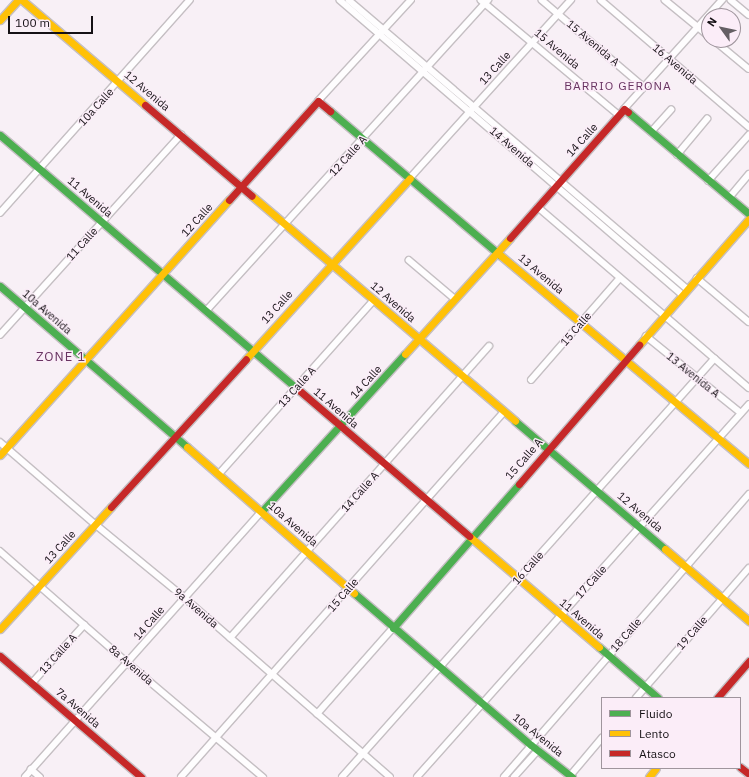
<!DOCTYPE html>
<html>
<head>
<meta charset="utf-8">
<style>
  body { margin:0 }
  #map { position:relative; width:749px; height:777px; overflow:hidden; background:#f8f0f6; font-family:"IBM Plex Sans",sans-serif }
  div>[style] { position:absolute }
  .roads { filter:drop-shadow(1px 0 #c5bfc3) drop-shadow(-1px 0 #c5bfc3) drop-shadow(0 1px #c5bfc3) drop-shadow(0 -1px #c5bfc3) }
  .street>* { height:5.5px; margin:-2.75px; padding:0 2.75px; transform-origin:2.75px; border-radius:2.75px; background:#fefdfe }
  .fast>* { height:7px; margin:-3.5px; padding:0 3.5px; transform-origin:3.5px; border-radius:3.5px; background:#4caf50 }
  .slow>* { height:7px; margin:-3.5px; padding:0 3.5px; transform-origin:3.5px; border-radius:3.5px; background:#ffc107 }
  .jam>* { height:7px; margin:-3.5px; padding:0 3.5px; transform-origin:3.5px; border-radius:3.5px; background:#c62828 }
  span { translate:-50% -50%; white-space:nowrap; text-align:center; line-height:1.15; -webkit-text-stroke:3px #fbedf8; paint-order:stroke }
  .street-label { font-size:11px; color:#151115 }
  .neighbourhood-label { font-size:12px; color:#693462; letter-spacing:1px }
  .quarter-label { font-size:13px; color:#693462; letter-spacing:1px }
  .legend { position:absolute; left:601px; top:697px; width:140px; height:72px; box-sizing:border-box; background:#fbedf8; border:1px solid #9f959d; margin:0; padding:5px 7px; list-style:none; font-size:12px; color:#151115 }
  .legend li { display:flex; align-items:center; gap:8px; height:20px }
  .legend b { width:20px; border:1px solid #9f959d }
  .north { position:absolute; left:701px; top:8px; width:40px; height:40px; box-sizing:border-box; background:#fbedf8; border:1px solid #9f959d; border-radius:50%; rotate:303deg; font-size:11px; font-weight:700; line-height:16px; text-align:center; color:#151115 }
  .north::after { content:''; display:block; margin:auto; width:14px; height:18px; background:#645f64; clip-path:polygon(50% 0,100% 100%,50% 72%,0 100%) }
  .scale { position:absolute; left:8px; top:16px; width:85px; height:18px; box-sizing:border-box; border:2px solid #151115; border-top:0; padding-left:5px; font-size:12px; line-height:14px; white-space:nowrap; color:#151115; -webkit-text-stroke:3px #fbedf8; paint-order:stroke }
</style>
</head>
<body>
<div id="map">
  <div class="roads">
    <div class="street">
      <div style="left:340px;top:0;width:451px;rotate:40.7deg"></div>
      <div style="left:349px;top:0;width:445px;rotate:40.5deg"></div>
      <div style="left:481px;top:0;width:180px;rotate:39.8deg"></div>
      <div style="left:542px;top:0;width:134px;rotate:40.5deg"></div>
      <div style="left:601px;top:0;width:195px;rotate:40.6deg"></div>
      <div style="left:665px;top:0;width:57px;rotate:39.3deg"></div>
      <div style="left:731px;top:0;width:23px;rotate:40deg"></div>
      <div style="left:714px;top:40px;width:45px;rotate:39.6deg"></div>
      <div style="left:318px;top:101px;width:137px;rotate:-47.4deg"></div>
      <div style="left:624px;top:109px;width:147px;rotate:-48deg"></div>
      <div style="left:651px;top:132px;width:30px;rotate:-48deg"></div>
      <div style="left:677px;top:155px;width:47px;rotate:-50.2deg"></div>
      <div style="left:410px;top:178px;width:240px;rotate:-47.9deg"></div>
      <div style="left:708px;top:181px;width:62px;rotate:-48.3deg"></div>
      <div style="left:729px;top:198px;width:31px;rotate:-50deg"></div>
      <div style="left:538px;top:207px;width:278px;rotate:40.6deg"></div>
      <div style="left:0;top:213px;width:285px;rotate:-48.3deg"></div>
      <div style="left:409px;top:260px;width:60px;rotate:40.3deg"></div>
      <div style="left:697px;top:278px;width:68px;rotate:40.2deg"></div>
      <div style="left:206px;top:311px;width:420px;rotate:-47.8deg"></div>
      <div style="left:0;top:335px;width:270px;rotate:-47.9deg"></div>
      <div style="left:646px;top:336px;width:122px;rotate:39deg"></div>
      <div style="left:531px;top:380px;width:135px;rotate:-48.9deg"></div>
      <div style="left:0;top:442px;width:125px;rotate:40.8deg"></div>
      <div style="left:95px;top:524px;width:117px;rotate:39.4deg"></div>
      <div style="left:185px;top:598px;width:272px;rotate:41.1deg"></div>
      <div style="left:219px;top:474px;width:233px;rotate:-48.3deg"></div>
      <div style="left:0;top:551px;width:170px;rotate:41.2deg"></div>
      <div style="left:128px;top:663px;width:177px;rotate:40.2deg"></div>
      <div style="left:230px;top:638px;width:390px;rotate:-48.4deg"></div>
      <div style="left:32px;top:683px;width:78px;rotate:-48.1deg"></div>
      <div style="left:636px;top:698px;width:172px;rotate:-49deg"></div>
      <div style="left:317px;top:714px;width:115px;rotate:-48.5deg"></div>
      <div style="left:31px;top:769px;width:12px;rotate:42deg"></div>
      <div style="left:570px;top:776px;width:50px;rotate:-49.9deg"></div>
      <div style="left:25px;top:777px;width:356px;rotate:-48.3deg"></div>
      <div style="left:181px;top:777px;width:487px;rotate:-48.5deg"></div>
      <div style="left:342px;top:777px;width:560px;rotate:-48.33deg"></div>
      <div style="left:417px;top:777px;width:499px;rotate:-48.3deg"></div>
      <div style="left:504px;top:777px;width:374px;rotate:-49.1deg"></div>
      <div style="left:514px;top:777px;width:36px;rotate:-48deg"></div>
    </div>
    <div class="fast">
      <div style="left:330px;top:111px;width:223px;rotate:40.3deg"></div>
      <div style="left:628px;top:112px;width:158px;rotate:40.1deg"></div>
      <div style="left:0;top:135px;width:394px;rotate:40.5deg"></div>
      <div style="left:0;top:286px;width:247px;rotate:40.7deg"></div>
      <div style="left:515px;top:421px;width:197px;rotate:40.5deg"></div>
      <div style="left:262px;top:511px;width:212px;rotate:-47.7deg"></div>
      <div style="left:354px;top:593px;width:233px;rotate:40.7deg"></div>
      <div style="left:531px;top:745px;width:52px;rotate:38deg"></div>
      <div style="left:393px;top:628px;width:191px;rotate:-48.8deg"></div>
      <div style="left:599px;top:647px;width:78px;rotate:40.8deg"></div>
    </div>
    <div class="slow">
      <div style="left:22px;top:0;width:162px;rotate:40.5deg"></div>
      <div style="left:0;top:20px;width:27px;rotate:-48deg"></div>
      <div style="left:252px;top:196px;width:346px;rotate:40.5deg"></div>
      <div style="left:500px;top:255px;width:325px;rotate:40deg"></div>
      <div style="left:639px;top:345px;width:167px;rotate:-48.9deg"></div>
      <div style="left:405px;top:354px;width:156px;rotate:-47.8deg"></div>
      <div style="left:246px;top:359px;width:244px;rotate:-47.8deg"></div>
      <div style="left:187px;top:447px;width:222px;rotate:41.2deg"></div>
      <div style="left:0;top:455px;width:343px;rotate:-48.1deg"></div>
      <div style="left:469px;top:536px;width:171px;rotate:40.5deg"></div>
      <div style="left:665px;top:549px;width:111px;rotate:40.6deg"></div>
      <div style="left:0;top:629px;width:165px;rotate:-47.7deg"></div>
      <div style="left:649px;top:777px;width:11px;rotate:-52deg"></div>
    </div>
    <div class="jam">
      <div style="left:145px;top:105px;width:140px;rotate:40.4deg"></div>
      <div style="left:229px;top:200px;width:133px;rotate:-48deg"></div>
      <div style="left:318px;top:101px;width:16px;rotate:40deg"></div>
      <div style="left:510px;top:238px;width:172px;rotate:-48.5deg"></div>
      <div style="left:624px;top:109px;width:5px;rotate:37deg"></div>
      <div style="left:300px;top:391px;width:223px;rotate:40.6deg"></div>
      <div style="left:519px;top:484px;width:184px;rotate:-49.2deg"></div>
      <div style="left:111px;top:507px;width:200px;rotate:-47.6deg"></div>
      <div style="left:0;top:656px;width:186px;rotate:40.6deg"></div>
      <div style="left:717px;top:698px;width:49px;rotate:-49.1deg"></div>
      <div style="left:740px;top:767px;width:11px;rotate:38deg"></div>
    </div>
  </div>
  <div class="street-label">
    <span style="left:593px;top:43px;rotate:40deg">15 Avenida A</span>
    <span style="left:557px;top:49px;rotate:40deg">15 Avenida</span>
    <span style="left:675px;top:64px;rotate:41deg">16 Avenida</span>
    <span style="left:495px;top:68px;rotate:-48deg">13 Calle</span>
    <span style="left:147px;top:91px;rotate:40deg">12 Avenida</span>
    <span style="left:96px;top:107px;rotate:-48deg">10a Calle</span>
    <span style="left:582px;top:140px;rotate:-48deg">14 Calle</span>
    <span style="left:512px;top:147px;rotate:41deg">14 Avenida</span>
    <span style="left:348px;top:156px;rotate:-48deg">12 Calle A</span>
    <span style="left:90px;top:197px;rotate:41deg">11 Avenida</span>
    <span style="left:197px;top:220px;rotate:-48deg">12 Calle</span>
    <span style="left:82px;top:244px;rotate:-48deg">11 Calle</span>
    <span style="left:541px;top:274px;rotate:40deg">13 Avenida</span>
    <span style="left:393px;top:302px;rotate:41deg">12 Avenida</span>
    <span style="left:277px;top:307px;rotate:-48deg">13 Calle</span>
    <span style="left:47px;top:312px;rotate:41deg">10a Avenida</span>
    <span style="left:576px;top:329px;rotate:-49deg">15 Calle</span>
    <span style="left:693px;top:375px;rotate:39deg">13 Avenida A</span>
    <span style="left:366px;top:382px;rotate:-48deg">14 Calle</span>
    <span style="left:297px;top:387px;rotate:-48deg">13 Calle A</span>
    <span style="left:336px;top:408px;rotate:41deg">11 Avenida</span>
    <span style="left:524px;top:459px;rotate:-49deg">15 Calle A</span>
    <span style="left:360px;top:492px;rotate:-48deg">14 Calle A</span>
    <span style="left:640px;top:512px;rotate:40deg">12 Avenida</span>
    <span style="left:293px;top:524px;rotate:41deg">10a Avenida</span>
    <span style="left:60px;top:547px;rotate:-48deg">13 Calle</span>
    <span style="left:528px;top:568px;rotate:-48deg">16 Calle</span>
    <span style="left:591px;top:582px;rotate:-48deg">17 Calle</span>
    <span style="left:343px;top:595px;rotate:-49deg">15 Calle</span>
    <span style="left:196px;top:608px;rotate:41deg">9a Avenida</span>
    <span style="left:582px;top:619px;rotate:41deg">11 Avenida</span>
    <span style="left:149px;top:623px;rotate:-49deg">14 Calle</span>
    <span style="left:692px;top:633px;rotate:-49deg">19 Calle</span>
    <span style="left:626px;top:635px;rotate:-49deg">18 Calle</span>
    <span style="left:58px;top:654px;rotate:-48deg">13 Calle A</span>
    <span style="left:131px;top:665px;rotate:41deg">8a Avenida</span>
    <span style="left:78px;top:708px;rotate:41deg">7a Avenida</span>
    <span style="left:538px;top:735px;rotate:39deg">10a Avenida</span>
  </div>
  <div class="neighbourhood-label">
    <span style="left:618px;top:86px">BARRIO GERONA</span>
  </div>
  <div class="quarter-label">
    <span style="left:61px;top:357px">ZONE 1</span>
  </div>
  <ul class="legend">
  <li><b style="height:5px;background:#4caf50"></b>Fluido</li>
  <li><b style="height:5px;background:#ffc107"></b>Lento</li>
  <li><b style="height:5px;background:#c62828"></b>Atasco</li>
  </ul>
  <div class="north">N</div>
  <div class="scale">100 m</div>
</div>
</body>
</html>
